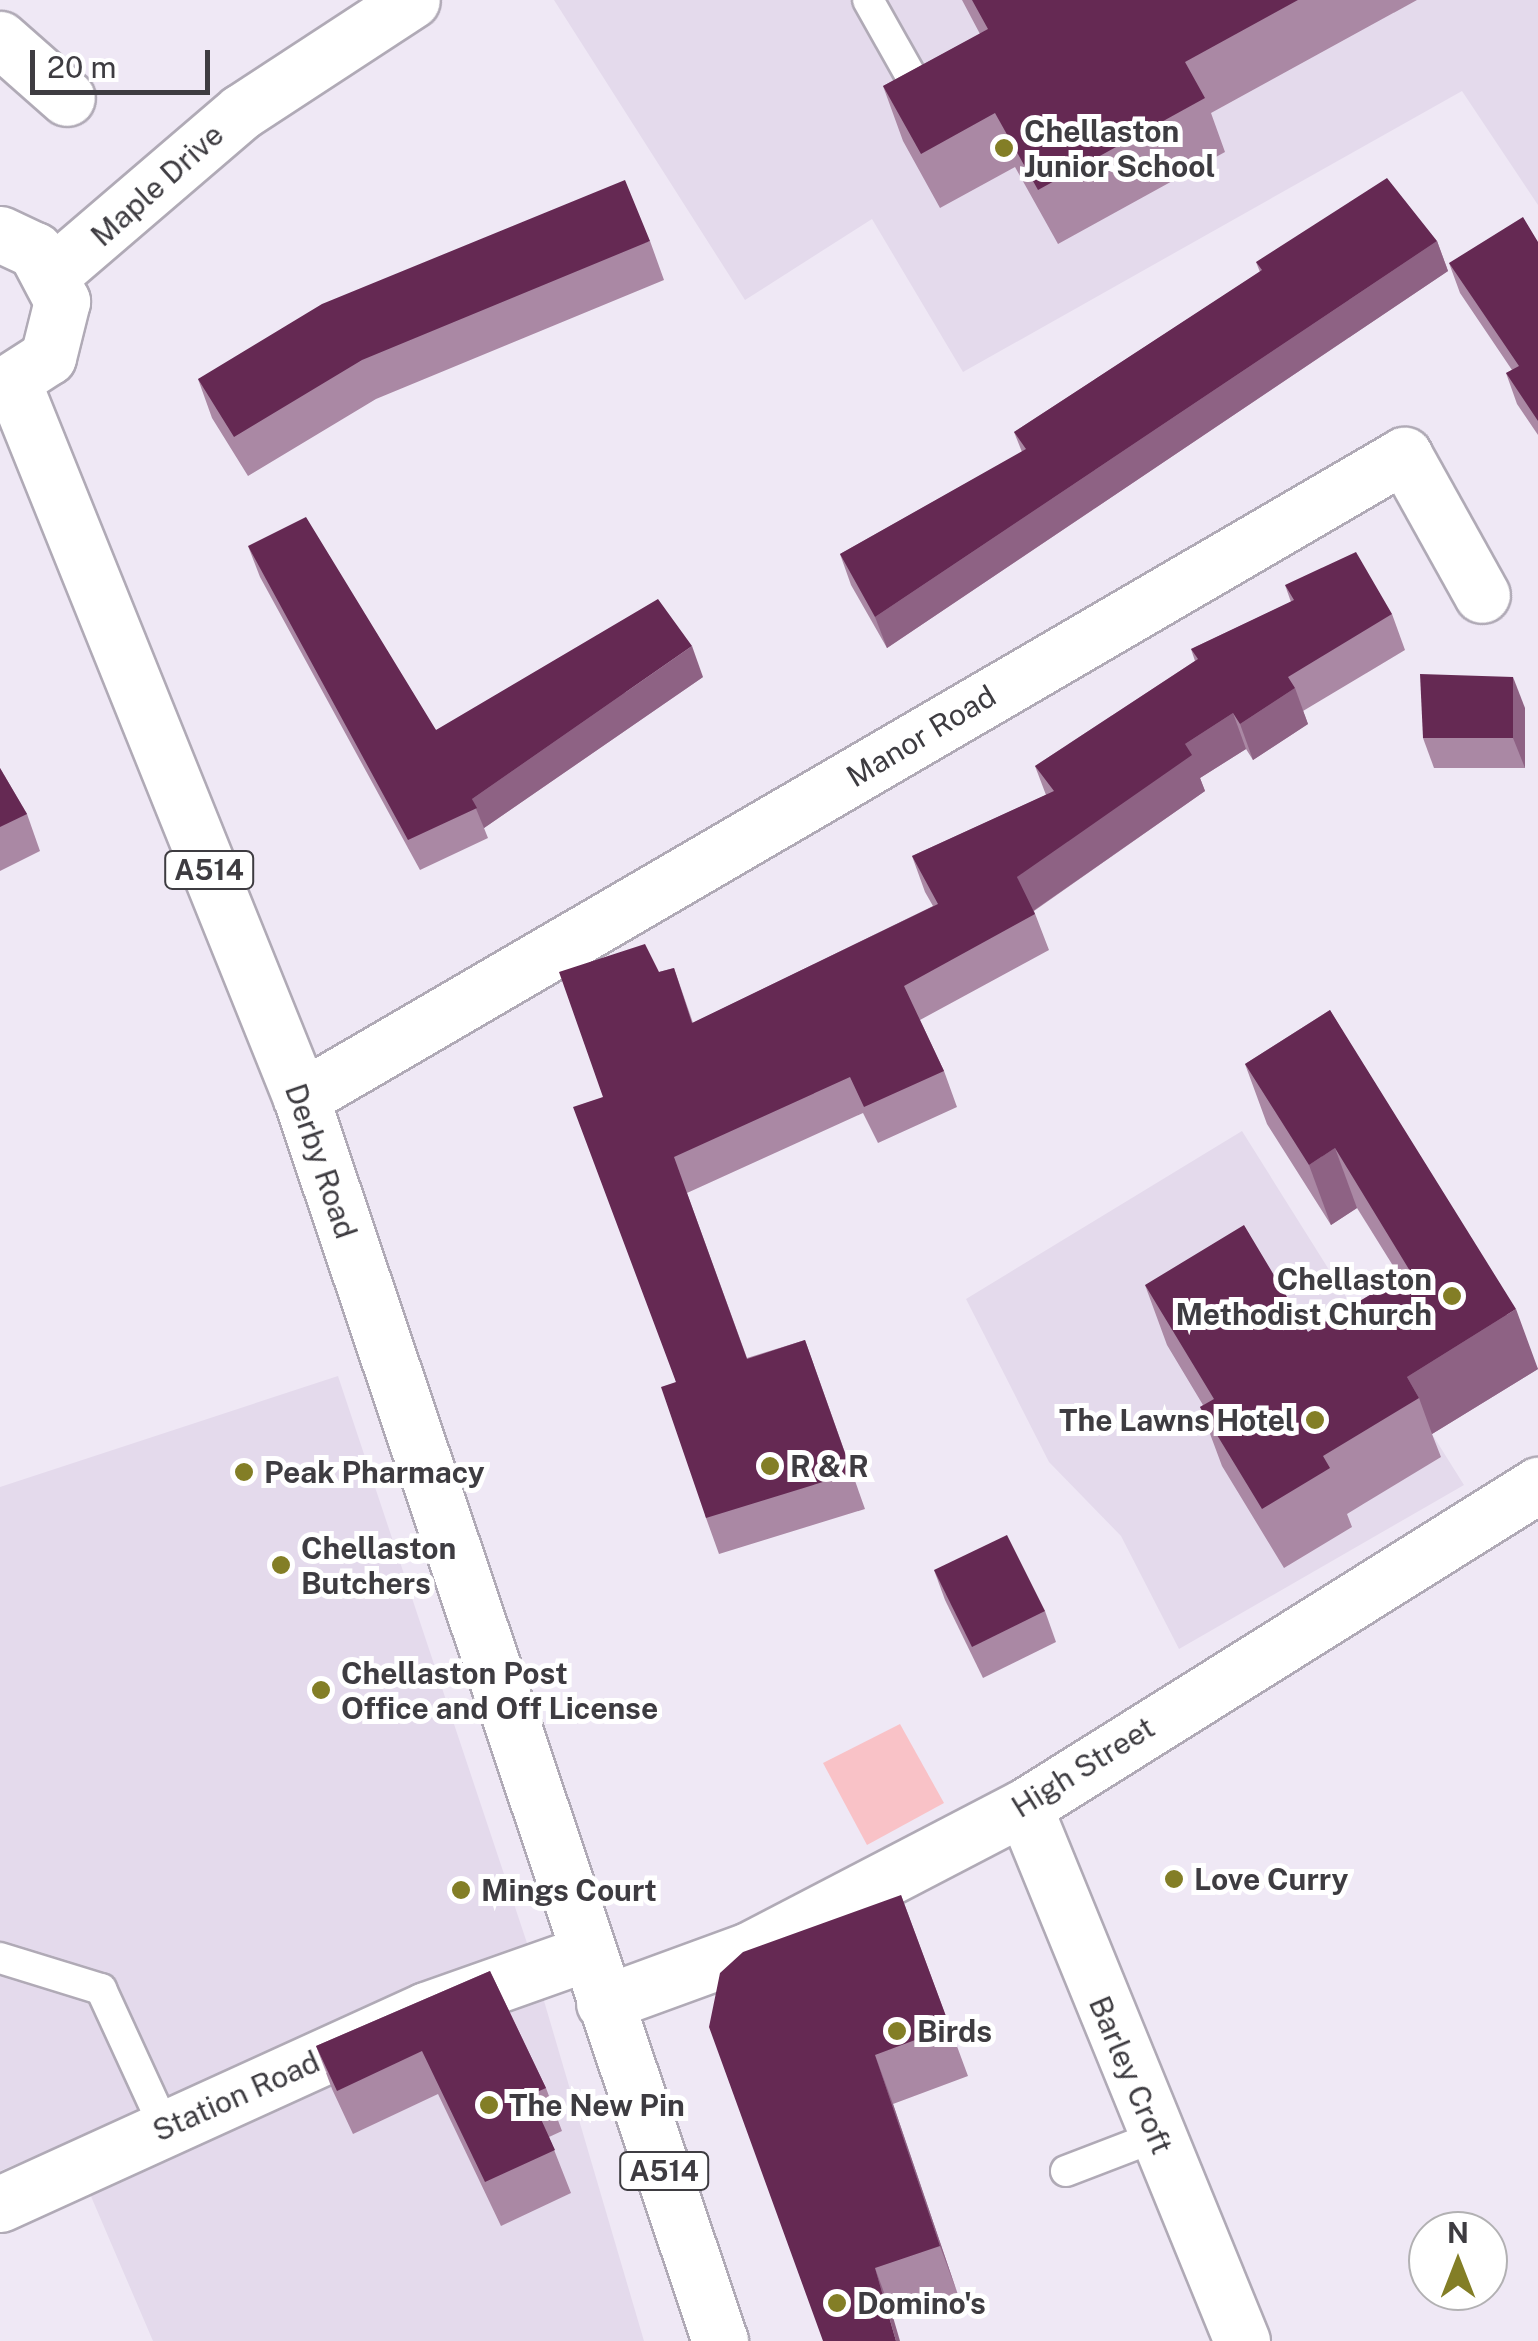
<!DOCTYPE html>
<html>
<head>
<meta charset="utf-8">
<style>
  body { margin:0 }
  #map { position:relative; width:1538px; height:2341px; overflow:hidden; background:#efe8f5; font-family:"Public Sans",sans-serif }
  div>[style] { position:absolute }
  .built>* { inset:0; background:#e4daec }
  .green>* { inset:0; background:#f9c2c7 }
  .roads { filter:drop-shadow(2px 0 #b0aab6) drop-shadow(-2px 0 #b0aab6) drop-shadow(0 2px #b0aab6) drop-shadow(0 -2px #b0aab6) }
  .service>* { height:30px; margin:-15px; padding:0 15px; transform-origin:15px; border-radius:15px; background:#fff }
  .minor>* { height:55px; margin:-27.5px; padding:0 27.5px; transform-origin:27.5px; border-radius:27.5px; background:#fff }
  .tertiary>* { height:55px; margin:-27.5px; padding:0 27.5px; transform-origin:27.5px; border-radius:27.5px; background:#fff }
  .primary>* { height:55px; margin:-27.5px; padding:0 27.5px; transform-origin:27.5px; border-radius:27.5px; background:#fff }
  .wall>* { inset:0; background:#aa88a4 }
  .shaded-wall>* { inset:0; background:#8e6284 }
  .building>* { inset:0; background:#652953 }
  .dots>* { width:28px; height:28px; translate:-50% -50%; box-sizing:border-box; border:5px solid #fff; border-radius:50% }
  span { translate:-50% -50%; white-space:nowrap; text-align:center; line-height:1.15; -webkit-text-stroke:10px #fff; paint-order:stroke }
  .shield-label span { padding:2px 8px; background:#fff; border:2px solid; border-radius:8px; -webkit-text-stroke-width:0 }
  .shield-label { font-size:28px; color:#3e3c41; font-weight:700 }
  .poi-label { font-size:30px; color:#3e3c41; font-weight:700 }
  .left { translate:0 -50%; text-align:left }
  .right { translate:-100% -50%; text-align:right }
  .street-label { font-size:30px; color:#3e3c41 }
  .north { position:absolute; left:1408px; top:2211px; width:100px; height:100px; box-sizing:border-box; background:#fff; border:2px solid #b2b1b3; border-radius:50%; rotate:0deg; font-size:28px; font-weight:700; line-height:40px; text-align:center; color:#3e3c41 }
  .north::after { content:''; display:block; margin:auto; width:35px; height:45px; background:#837e26; clip-path:polygon(50% 0,100% 100%,50% 72%,0 100%) }
  .scale { position:absolute; left:30px; top:50px; width:180px; height:45px; box-sizing:border-box; border:5px solid #3e3c41; border-top:0; padding-left:12px; font-size:30px; line-height:35px; white-space:nowrap; color:#3e3c41; -webkit-text-stroke:8px #fff; paint-order:stroke }
</style>
</head>
<body>
<div id="map">
  <div class="built">
    <div style="clip-path:polygon(554px 0,1538px 0,1538px 205px,1462px 91px,963px 372px,872px 219px,745px 300px)"></div>
    <div style="clip-path:polygon(1242px 1131px,1464px 1485px,1179px 1649px,1121px 1536px,1049px 1462px,966px 1299px)"></div>
    <div style="clip-path:polygon(338px 1376px,527px 1943px,644px 2341px,153px 2341px,90px 2194px,362px 2068px,346px 2023px,0 2171px,0 1487px)"></div>
  </div>
  <div class="green">
    <div style="clip-path:polygon(900px 1724px,944px 1803px,867px 1845px,823px 1763px)"></div>
  </div>
  <div class="roads">
    <div class="service">
      <div style="left:868px;top:0;width:92px;rotate:60.6deg"></div>
      <div style="left:0;top:1958px;width:106px;rotate:17.1deg"></div>
      <div style="left:101px;top:1989px;width:153px;rotate:65.3deg"></div>
      <div style="left:1066px;top:2171px;width:97px;rotate:-21deg"></div>
    </div>
    <div class="minor">
      <div style="left:0;top:39px;width:89px;rotate:41.4deg"></div>
      <div style="left:301px;top:1098px;width:1277px;rotate:-30.24deg"></div>
      <div style="left:1404px;top:455px;width:160px;rotate:60.9deg"></div>
      <div style="left:1024px;top:1807px;width:577px;rotate:67.79deg"></div>
      <div style="left:0;top:2204px;width:468px;rotate:-24.5deg"></div>
      <div style="left:426px;top:2010px;width:171px;rotate:-19.5deg"></div>
    </div>
    <div class="tertiary">
      <div style="left:53px;top:273px;width:248px;rotate:-40.6deg"></div>
      <div style="left:241px;top:112px;width:204px;rotate:-33.2deg"></div>
      <div style="left:604px;top:2003px;width:154px;rotate:-20.1deg"></div>
      <div style="left:749px;top:1950px;width:310px;rotate:-27.5deg"></div>
      <div style="left:1024px;top:1807px;width:607px;rotate:-32.07deg"></div>
    </div>
    <div class="primary">
      <div style="left:0;top:234px;width:38px;rotate:25deg"></div>
      <div style="left:35px;top:250px;width:58px;rotate:62.1deg"></div>
      <div style="left:62px;top:301px;width:58px;rotate:104deg"></div>
      <div style="left:48px;top:357px;width:57px;rotate:147.1deg"></div>
      <div style="left:14px;top:385px;width:769px;rotate:68.07deg"></div>
      <div style="left:301px;top:1098px;width:1312px;rotate:71.37deg"></div>
    </div>
  </div>
  <div class="wall">
    <div style="clip-path:polygon(962px 0,1417px 0,1211px 113px,1225px 152px,1058px 244px,1015px 167px,940px 208px,903px 141px,883px 86px,980px 34px)"></div>
    <div style="clip-path:polygon(650px 241px,664px 280px,376px 399px,248px 476px,212px 418px,198px 379px)"></div>
    <div style="clip-path:polygon(1437px 241px,1448px 271px,887px 648px,851px 585px,840px 554px,1022px 452px,1014px 432px,1260px 272px,1256px 262px)"></div>
    <div style="clip-path:polygon(1538px 242px,1538px 435px,1517px 404px,1506px 373px,1512px 370px,1460px 293px,1449px 263px)"></div>
    <div style="clip-path:polygon(248px 546px,436px 730px,703px 677px,484px 828px,488px 838px,420px 870px,260px 577px)"></div>
    <div style="clip-path:polygon(1285px 585px,1392px 614px,1405px 650px,1303px 711px,1308px 724px,1253px 760px,1246px 749px,1200px 778px,1205px 791px,1034px 911px,1049px 950px,920px 1020px,944px 1071px,957px 1107px,878px 1143px,863px 1113px,687px 1193px,747px 1358px,805px 1340px,865px 1509px,719px 1554px,706px 1518px,676px 1382px,603px 1097px,659px 972px,674px 968px,693px 1023px,933px 906px,925px 892px,912px 856px,1046px 795px,1035px 766px,1195px 661px,1191px 649px,1291px 602px)"></div>
    <div style="clip-path:polygon(1525px 708px,1525px 768px,1434px 768px,1423px 738px)"></div>
    <div style="clip-path:polygon(0 768px,27px 814px,40px 851px,0 871px)"></div>
    <div style="clip-path:polygon(1330px 1010px,1538px 1369px,1432px 1434px,1441px 1457px,1347px 1514px,1352px 1527px,1284px 1568px,1222px 1466px,1200px 1407px,1203px 1405px,1167px 1345px,1145px 1285px,1308px 1332px,1400px 1277px,1357px 1208px,1331px 1225px,1267px 1124px,1245px 1064px)"></div>
    <div style="clip-path:polygon(934px 1570px,1045px 1611px,1056px 1642px,983px 1678px,945px 1600px)"></div>
    <div style="clip-path:polygon(901px 1895px,968px 2076px,893px 2104px,958px 2295px,823px 2341px)"></div>
    <div style="clip-path:polygon(490px 1971px,546px 2088px,562px 2131px,549px 2137px,571px 2193px,501px 2226px,438px 2094px,353px 2134px,332px 2089px,316px 2046px)"></div>
  </div>
  <div class="shaded-wall">
    <div style="clip-path:polygon(1437px 241px,1448px 271px,887px 648px,875px 617px)"></div>
    <div style="clip-path:polygon(692px 646px,703px 677px,484px 828px,472px 799px)"></div>
    <div style="clip-path:polygon(1513px 677px,1525px 708px,1525px 768px,1513px 738px)"></div>
    <div style="clip-path:polygon(1295px 688px,1308px 724px,1253px 760px,1240px 724px)"></div>
    <div style="clip-path:polygon(1233px 713px,1246px 749px,1200px 778px,1205px 791px,1030px 913px,1017px 877px,1185px 744px)"></div>
    <div style="clip-path:polygon(1335px 1148px,1357px 1208px,1331px 1225px,1309px 1165px)"></div>
    <div style="clip-path:polygon(1516px 1309px,1538px 1369px,1432px 1434px,1419px 1398px,1407px 1377px)"></div>
    <div style="clip-path:polygon(875px 2055px,893px 2104px,958px 2295px,940px 2246px)"></div>
    <div style="clip-path:polygon(875px 2268px,893px 2317px,900px 2341px,896px 2341px)"></div>
  </div>
  <div class="building">
    <div style="clip-path:polygon(972px 0,1298px 0,1185px 62px,1205px 98px,1038px 190px,995px 113px,921px 154px,883px 86px,988px 29px)"></div>
    <div style="clip-path:polygon(1387px 178px,1437px 241px,875px 617px,840px 554px,1026px 449px,1014px 432px,1262px 270px,1256px 262px)"></div>
    <div style="clip-path:polygon(625px 180px,650px 241px,362px 360px,234px 437px,198px 379px,322px 304px)"></div>
    <div style="clip-path:polygon(1523px 217px,1538px 242px,1538px 421px,1506px 373px,1519px 366px,1449px 263px)"></div>
    <div style="clip-path:polygon(306px 517px,436px 730px,658px 599px,692px 646px,472px 799px,477px 808px,408px 840px,248px 546px)"></div>
    <div style="clip-path:polygon(1356px 552px,1392px 614px,1288px 677px,1295px 688px,1240px 724px,1233px 713px,1185px 744px,1192px 755px,1017px 877px,1035px 914px,904px 986px,944px 1071px,864px 1107px,850px 1077px,674px 1157px,747px 1359px,805px 1340px,852px 1473px,706px 1518px,661px 1387px,676px 1382px,573px 1107px,603px 1097px,559px 972px,645px 944px,659px 972px,674px 968px,692px 1023px,938px 904px,912px 856px,1054px 791px,1035px 766px,1198px 659px,1191px 649px,1294px 600px,1285px 585px)"></div>
    <div style="clip-path:polygon(1420px 674px,1513px 677px,1513px 738px,1423px 738px)"></div>
    <div style="clip-path:polygon(0 768px,27px 814px,0 827px)"></div>
    <div style="clip-path:polygon(1330px 1010px,1516px 1309px,1407px 1377px,1419px 1398px,1323px 1456px,1330px 1468px,1262px 1509px,1200px 1407px,1214px 1399px,1145px 1285px,1244px 1225px,1308px 1332px,1410px 1271px,1335px 1148px,1309px 1165px,1245px 1064px)"></div>
    <div style="clip-path:polygon(1007px 1535px,1045px 1611px,972px 1647px,934px 1570px)"></div>
    <div style="clip-path:polygon(901px 1895px,950px 2027px,875px 2055px,940px 2246px,875px 2268px,896px 2341px,823px 2341px,709px 2027px,720px 1973px,743px 1952px)"></div>
    <div style="clip-path:polygon(490px 1971px,546px 2088px,530px 2095px,555px 2150px,485px 2182px,422px 2051px,337px 2091px,316px 2046px)"></div>
  </div>
  <div class="dots">
    <div style="left:1004px;top:148px;background:#837e26"></div>
    <div style="left:1452px;top:1296px;background:#837e26"></div>
    <div style="left:1315px;top:1420px;background:#837e26"></div>
    <div style="left:770px;top:1466px;background:#837e26"></div>
    <div style="left:244px;top:1472px;background:#837e26"></div>
    <div style="left:281px;top:1565px;background:#837e26"></div>
    <div style="left:321px;top:1690px;background:#837e26"></div>
    <div style="left:1174px;top:1879px;background:#837e26"></div>
    <div style="left:461px;top:1890px;background:#837e26"></div>
    <div style="left:897px;top:2031px;background:#837e26"></div>
    <div style="left:489px;top:2105px;background:#837e26"></div>
    <div style="left:837px;top:2303px;background:#837e26"></div>
  </div>
  <div class="shield-label">
    <span style="left:209px;top:870px">A514</span>
    <span style="left:664px;top:2171px">A514</span>
  </div>
  <div class="poi-label">
    <span class="left" style="left:1024px;top:148px">Chellaston<br>Junior School</span>
    <span class="right" style="left:1432px;top:1296px">Chellaston<br>Methodist Church</span>
    <span class="right" style="left:1295px;top:1420px">The Lawns Hotel</span>
    <span class="left" style="left:790px;top:1466px">R &amp; R</span>
    <span class="left" style="left:264px;top:1472px">Peak Pharmacy</span>
    <span class="left" style="left:301px;top:1565px">Chellaston<br>Butchers</span>
    <span class="left" style="left:341px;top:1690px">Chellaston Post<br>Office and Off License</span>
    <span class="left" style="left:1194px;top:1879px">Love Curry</span>
    <span class="left" style="left:481px;top:1890px">Mings Court</span>
    <span class="left" style="left:917px;top:2031px">Birds</span>
    <span class="left" style="left:509px;top:2105px">The New Pin</span>
    <span class="left" style="left:857px;top:2303px">Domino's</span>
  </div>
  <div class="street-label">
    <span style="left:157px;top:185px;rotate:-42deg">Maple Drive</span>
    <span style="left:921px;top:736px;rotate:-31deg">Manor Road</span>
    <span style="left:321px;top:1161px;rotate:71deg">Derby Road</span>
    <span style="left:1083px;top:1767px;rotate:-32deg">High Street</span>
    <span style="left:1131px;top:2075px;rotate:67deg">Barley Croft</span>
    <span style="left:236px;top:2096px;rotate:-24deg">Station Road</span>
  </div>
  <div class="north">N</div>
  <div class="scale">20 m</div>
</div>
</body>
</html>
